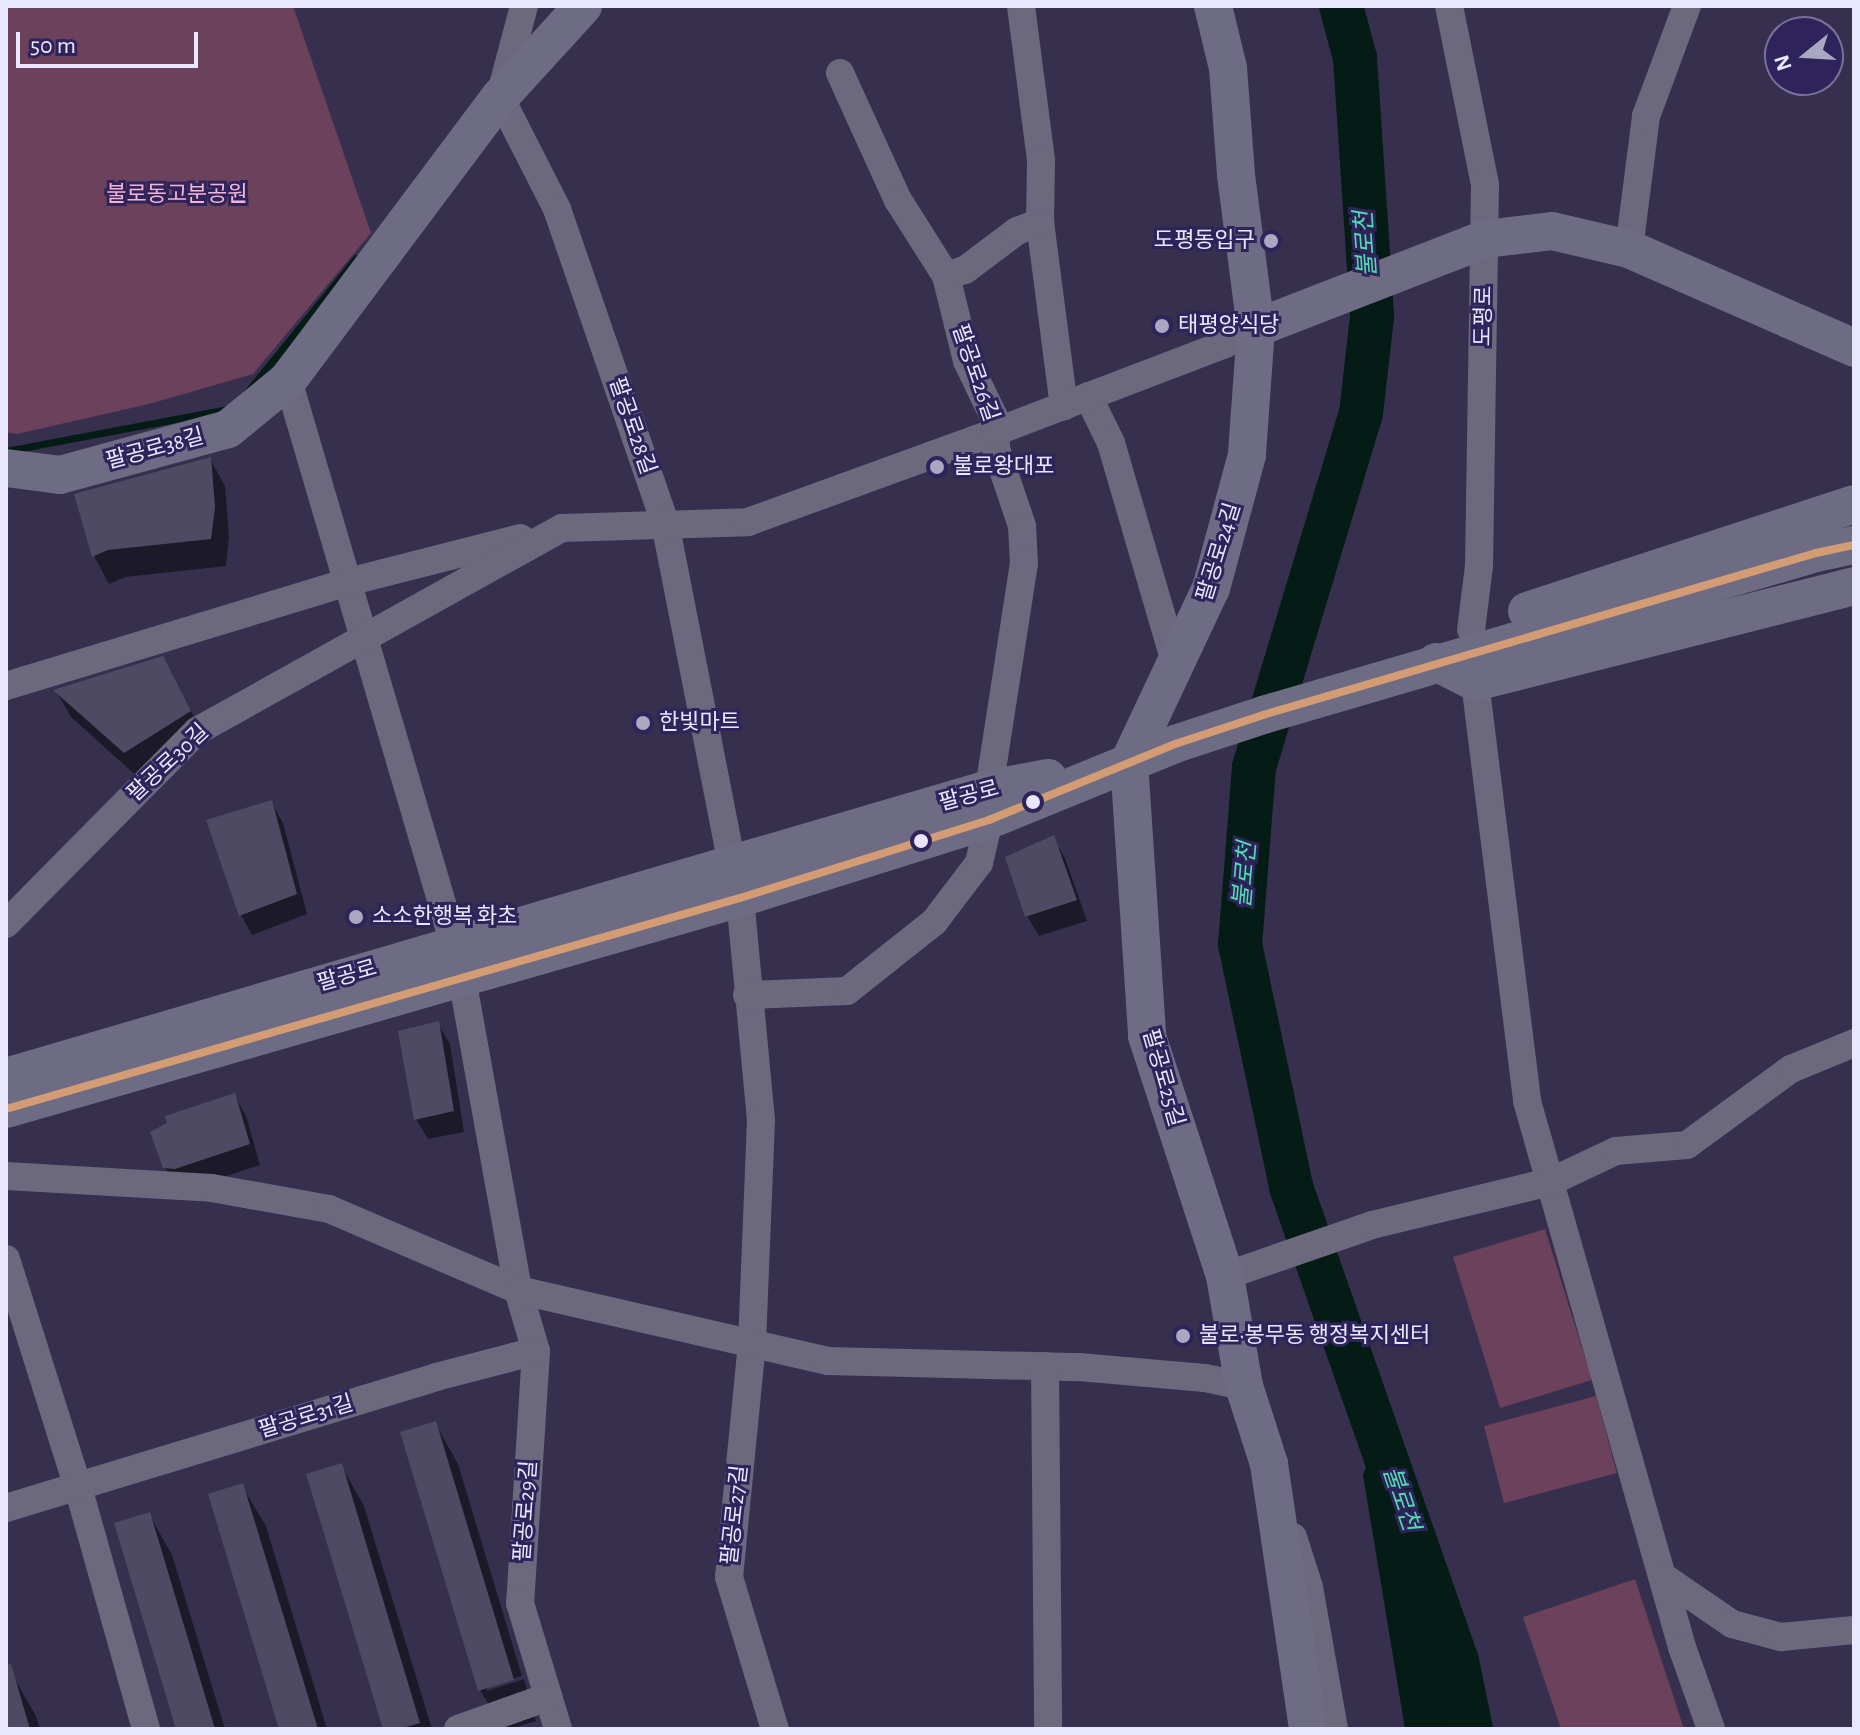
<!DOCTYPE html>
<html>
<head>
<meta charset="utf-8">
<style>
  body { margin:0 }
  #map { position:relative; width:1860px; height:1735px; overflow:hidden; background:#36304e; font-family:"Alegreya Sans","Noto Sans KR",sans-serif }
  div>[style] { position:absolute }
  .green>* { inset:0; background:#6b415b }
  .water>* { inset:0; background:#051c16 }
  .shadow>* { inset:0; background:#0007 }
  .stream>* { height:7px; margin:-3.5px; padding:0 3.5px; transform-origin:3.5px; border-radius:3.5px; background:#051c16 }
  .river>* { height:44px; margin:-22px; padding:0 22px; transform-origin:22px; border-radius:22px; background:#051c16 }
  .building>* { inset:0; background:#4f4a63 }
  .street>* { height:28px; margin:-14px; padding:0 14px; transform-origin:14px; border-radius:14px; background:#6c687d }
  .secondary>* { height:38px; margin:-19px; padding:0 19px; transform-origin:19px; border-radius:19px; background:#6e6c84 }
  .bus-1>* { height:8px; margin:-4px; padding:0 4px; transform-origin:4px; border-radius:4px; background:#d39c74 }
  .dots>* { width:22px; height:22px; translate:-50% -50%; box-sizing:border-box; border:4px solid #2e235b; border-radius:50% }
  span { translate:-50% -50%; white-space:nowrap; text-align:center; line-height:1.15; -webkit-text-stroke:6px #2e235b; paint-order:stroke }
  .park-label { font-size:22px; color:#f4b4d3 }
  .poi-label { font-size:22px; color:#e9e7fd }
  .right { translate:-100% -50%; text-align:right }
  .left { translate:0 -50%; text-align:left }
  .street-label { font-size:22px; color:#e9e7fd }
  .water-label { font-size:24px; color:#4fddb0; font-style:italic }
  .frame { position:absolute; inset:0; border:8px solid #e9e7fd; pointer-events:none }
  .north { position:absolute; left:1764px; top:16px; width:80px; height:80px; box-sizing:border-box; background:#2e235b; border:2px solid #79719c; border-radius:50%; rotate:252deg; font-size:22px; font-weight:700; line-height:32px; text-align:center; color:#e9e7fd }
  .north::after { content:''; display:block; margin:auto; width:28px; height:36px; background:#aaa7c0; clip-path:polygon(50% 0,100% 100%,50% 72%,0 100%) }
  .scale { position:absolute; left:16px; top:32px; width:182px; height:36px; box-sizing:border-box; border:4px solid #e9e7fd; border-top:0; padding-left:10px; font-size:24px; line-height:28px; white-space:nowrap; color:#e9e7fd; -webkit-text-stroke:6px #2e235b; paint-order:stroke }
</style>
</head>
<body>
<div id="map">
  <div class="green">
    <div style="clip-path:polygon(6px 6px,293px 6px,371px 233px,253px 374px,149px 404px,17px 434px,6px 432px)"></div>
    <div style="clip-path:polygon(1545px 1229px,1592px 1380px,1500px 1408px,1453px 1257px)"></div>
    <div style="clip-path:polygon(1596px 1396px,1617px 1473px,1504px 1503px,1484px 1426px)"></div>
    <div style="clip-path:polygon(1635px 1579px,1684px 1729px,1561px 1729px,1523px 1617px)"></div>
  </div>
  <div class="water">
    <div style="clip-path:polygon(1379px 1432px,1457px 1661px,1471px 1729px,1405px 1729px,1363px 1475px)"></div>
  </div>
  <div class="shadow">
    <div style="clip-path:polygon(210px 459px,225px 486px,229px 536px,226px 566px,125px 577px,109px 584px,94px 556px,76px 495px)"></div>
    <div style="clip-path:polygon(178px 686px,206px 740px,141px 780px,71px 717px,56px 691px)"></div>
    <div style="clip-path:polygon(271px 802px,283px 823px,307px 914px,252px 935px,241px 915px)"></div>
    <div style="clip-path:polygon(1053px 838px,1065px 858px,1087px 921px,1039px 936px,1027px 916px)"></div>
    <div style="clip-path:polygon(438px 1024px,450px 1044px,464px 1132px,428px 1139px,416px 1119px)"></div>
    <div style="clip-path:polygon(234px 1095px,246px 1116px,260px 1165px,187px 1189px,177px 1188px,165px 1167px)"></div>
    <div style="clip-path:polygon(435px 1423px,458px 1464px,522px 1676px,487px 1686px,487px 1691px,524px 1679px,536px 1721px,510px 1729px,503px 1729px,480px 1690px,403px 1433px)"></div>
    <div style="clip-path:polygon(341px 1465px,364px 1506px,432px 1729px,385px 1729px)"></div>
    <div style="clip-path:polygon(242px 1486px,266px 1526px,327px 1729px,281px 1729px)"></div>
    <div style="clip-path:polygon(149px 1514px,172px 1555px,225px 1729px,178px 1729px)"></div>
    <div style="clip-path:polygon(13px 1676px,36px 1716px,40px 1729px,6px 1729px,6px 1678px)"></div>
  </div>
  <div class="stream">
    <div style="left:248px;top:391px;width:171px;rotate:-50.9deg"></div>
    <div style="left:6px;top:451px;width:226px;rotate:-10.7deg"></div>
  </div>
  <div class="river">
    <div style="left:1341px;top:6px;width:54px;rotate:74.9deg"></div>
    <div style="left:1355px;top:58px;width:260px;rotate:86.2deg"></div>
    <div style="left:1372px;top:317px;width:97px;rotate:96.5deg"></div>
    <div style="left:1361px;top:413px;width:370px;rotate:106.8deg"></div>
    <div style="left:1254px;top:767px;width:178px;rotate:94.5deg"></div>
    <div style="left:1240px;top:944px;width:248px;rotate:78.1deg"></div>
    <div style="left:1291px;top:1187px;width:502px;rotate:70.7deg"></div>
    <div style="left:1457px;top:1661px;width:69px;rotate:78.4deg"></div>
  </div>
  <div class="building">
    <div style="clip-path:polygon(211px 457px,215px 507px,211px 539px,108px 550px,92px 557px,74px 494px)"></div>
    <div style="clip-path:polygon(163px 656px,191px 711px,124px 753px,53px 690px)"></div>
    <div style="clip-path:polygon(272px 800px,297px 894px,239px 916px,206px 820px)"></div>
    <div style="clip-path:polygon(1054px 835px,1077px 900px,1025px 917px,1005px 857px)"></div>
    <div style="clip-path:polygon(439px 1021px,454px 1111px,414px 1120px,398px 1031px)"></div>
    <div style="clip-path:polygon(235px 1093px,250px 1144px,175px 1169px,163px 1168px,150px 1132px,167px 1123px,165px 1116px)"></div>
    <div style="clip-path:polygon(436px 1421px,514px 1680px,478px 1691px,400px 1432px)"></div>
    <div style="clip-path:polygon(342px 1463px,420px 1723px,399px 1729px,383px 1729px,306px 1474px)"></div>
    <div style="clip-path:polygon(243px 1483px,318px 1729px,279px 1729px,208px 1494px)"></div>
    <div style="clip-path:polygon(150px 1512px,215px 1729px,176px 1729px,114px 1523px)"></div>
    <div style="clip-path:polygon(11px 1664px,30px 1729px,6px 1729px,6px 1665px)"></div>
  </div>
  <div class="street">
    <div style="left:524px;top:6px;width:94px;rotate:104.8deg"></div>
    <div style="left:500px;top:97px;width:126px;rotate:63deg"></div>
    <div style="left:557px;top:209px;width:332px;rotate:71deg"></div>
    <div style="left:665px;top:523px;width:348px;rotate:78.9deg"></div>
    <div style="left:1021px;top:6px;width:156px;rotate:82.6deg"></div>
    <div style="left:1041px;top:161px;width:61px;rotate:90.9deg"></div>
    <div style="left:1040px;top:222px;width:186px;rotate:82.6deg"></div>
    <div style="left:1449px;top:6px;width:183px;rotate:78.6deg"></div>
    <div style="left:1485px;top:185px;width:381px;rotate:90.9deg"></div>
    <div style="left:1479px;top:566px;width:64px;rotate:97.1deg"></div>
    <div style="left:840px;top:73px;width:140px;rotate:65.5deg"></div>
    <div style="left:898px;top:200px;width:90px;rotate:57.7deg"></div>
    <div style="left:946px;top:276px;width:88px;rotate:76.1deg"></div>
    <div style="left:967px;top:361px;width:62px;rotate:64.3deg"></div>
    <div style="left:994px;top:417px;width:32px;rotate:86deg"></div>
    <div style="left:996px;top:449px;width:81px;rotate:71.3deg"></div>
    <div style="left:1022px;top:526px;width:37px;rotate:87deg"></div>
    <div style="left:1024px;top:563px;width:229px;rotate:98.8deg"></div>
    <div style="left:1629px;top:249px;width:134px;rotate:-82.7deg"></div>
    <div style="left:1646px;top:116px;width:117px;rotate:-69.6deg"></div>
    <div style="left:946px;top:276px;width:20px;rotate:-18deg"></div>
    <div style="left:965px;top:270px;width:65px;rotate:-36.9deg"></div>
    <div style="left:1017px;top:231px;width:25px;rotate:-21deg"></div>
    <div style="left:288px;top:380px;width:588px;rotate:73.6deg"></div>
    <div style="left:1088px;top:396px;width:52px;rotate:63.9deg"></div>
    <div style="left:1111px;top:443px;width:231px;rotate:73.7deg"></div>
    <div style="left:1475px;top:682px;width:422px;rotate:82.9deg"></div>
    <div style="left:1527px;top:1101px;width:568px;rotate:74.15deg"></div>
    <div style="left:1682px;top:1647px;width:87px;rotate:70.5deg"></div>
    <div style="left:6px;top:686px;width:357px;rotate:-16.9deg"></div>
    <div style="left:348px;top:582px;width:178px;rotate:-14.3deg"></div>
    <div style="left:740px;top:898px;width:223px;rotate:84.6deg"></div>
    <div style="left:761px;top:1120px;width:223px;rotate:92.3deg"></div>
    <div style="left:752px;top:1343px;width:235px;rotate:95.6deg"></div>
    <div style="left:729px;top:1577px;width:159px;rotate:73.2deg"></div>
    <div style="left:6px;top:924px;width:272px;rotate:-45.3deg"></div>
    <div style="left:197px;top:731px;width:418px;rotate:-29.1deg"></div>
    <div style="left:562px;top:528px;width:186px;rotate:-1.8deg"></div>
    <div style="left:748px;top:522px;width:263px;rotate:-20deg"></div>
    <div style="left:995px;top:432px;width:246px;rotate:-20.9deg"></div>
    <div style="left:1225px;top:344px;width:35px;rotate:-27deg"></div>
    <div style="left:462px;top:978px;width:317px;rotate:79.8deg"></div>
    <div style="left:518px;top:1290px;width:64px;rotate:73.6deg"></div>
    <div style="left:536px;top:1351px;width:253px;rotate:93.6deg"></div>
    <div style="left:520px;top:1603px;width:132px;rotate:73.2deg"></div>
    <div style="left:747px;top:995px;width:100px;rotate:-2.3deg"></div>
    <div style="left:847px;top:991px;width:111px;rotate:-38.4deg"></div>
    <div style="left:934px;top:922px;width:74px;rotate:-52.7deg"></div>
    <div style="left:979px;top:863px;width:44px;rotate:-76.9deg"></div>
    <div style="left:6px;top:1176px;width:206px;rotate:3.3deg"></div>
    <div style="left:212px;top:1188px;width:119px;rotate:10.2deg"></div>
    <div style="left:329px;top:1209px;width:206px;rotate:23.2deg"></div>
    <div style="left:518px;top:1290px;width:318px;rotate:12.9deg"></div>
    <div style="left:828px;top:1361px;width:251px;rotate:1.4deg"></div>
    <div style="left:1079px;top:1367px;width:126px;rotate:5deg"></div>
    <div style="left:1205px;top:1378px;width:40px;rotate:12deg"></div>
    <div style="left:6px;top:1259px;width:239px;rotate:72.5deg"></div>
    <div style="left:78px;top:1487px;width:251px;rotate:74.3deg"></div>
    <div style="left:1225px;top:1276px;width:156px;rotate:-19.1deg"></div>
    <div style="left:1372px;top:1225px;width:183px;rotate:-13.6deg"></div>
    <div style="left:1550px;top:1182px;width:73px;rotate:-25.2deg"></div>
    <div style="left:1616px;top:1151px;width:71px;rotate:-4.8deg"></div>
    <div style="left:1687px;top:1145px;width:129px;rotate:-36.2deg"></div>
    <div style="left:1791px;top:1069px;width:68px;rotate:-22.4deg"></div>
    <div style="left:1045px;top:1366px;width:363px;rotate:89.5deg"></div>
    <div style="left:6px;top:1508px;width:450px;rotate:-16.9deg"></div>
    <div style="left:436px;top:1377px;width:103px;rotate:-14.6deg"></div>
    <div style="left:1293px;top:1537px;width:52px;rotate:72.3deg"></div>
    <div style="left:1309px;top:1587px;width:144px;rotate:80deg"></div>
    <div style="left:1662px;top:1576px;width:85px;rotate:34.4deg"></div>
    <div style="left:1732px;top:1624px;width:51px;rotate:14.9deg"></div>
    <div style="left:1781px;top:1637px;width:73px;rotate:-5.5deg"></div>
    <div style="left:458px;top:1729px;width:96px;rotate:-19.6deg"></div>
  </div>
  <div class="secondary">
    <div style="left:1213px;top:6px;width:64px;rotate:76.4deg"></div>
    <div style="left:1228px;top:68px;width:107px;rotate:85.7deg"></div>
    <div style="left:1236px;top:175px;width:154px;rotate:82.6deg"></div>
    <div style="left:1256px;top:328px;width:127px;rotate:94.1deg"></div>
    <div style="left:1247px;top:455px;width:138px;rotate:105.1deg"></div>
    <div style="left:1211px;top:588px;width:192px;rotate:115.2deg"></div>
    <div style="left:1129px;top:762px;width:275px;rotate:86.2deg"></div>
    <div style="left:1147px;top:1036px;width:252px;rotate:72deg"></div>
    <div style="left:1225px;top:1276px;width:112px;rotate:80.2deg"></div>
    <div style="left:1244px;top:1386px;width:82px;rotate:72.2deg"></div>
    <div style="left:1269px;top:1464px;width:268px;rotate:81.6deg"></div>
    <div style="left:1256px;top:328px;width:246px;rotate:-21.2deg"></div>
    <div style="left:1485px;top:239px;width:67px;rotate:-6.8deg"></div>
    <div style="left:1552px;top:231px;width:79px;rotate:13.2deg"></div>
    <div style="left:1629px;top:249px;width:246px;rotate:23.7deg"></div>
    <div style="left:6px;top:468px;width:54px;rotate:7.4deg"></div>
    <div style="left:60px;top:475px;width:174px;rotate:-15.3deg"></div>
    <div style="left:228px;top:429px;width:77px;rotate:-39.2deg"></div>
    <div style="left:288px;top:380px;width:354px;rotate:-53.2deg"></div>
    <div style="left:500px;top:97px;width:123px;rotate:-47.6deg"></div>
    <div style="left:1527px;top:611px;width:344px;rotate:-18.1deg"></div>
    <div style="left:1436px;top:662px;width:44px;rotate:27.1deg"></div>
    <div style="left:1475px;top:682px;width:391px;rotate:-14.2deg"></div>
    <div style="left:6px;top:1077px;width:1024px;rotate:-16.33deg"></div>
    <div style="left:989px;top:789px;width:60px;rotate:-10.6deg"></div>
    <div style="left:6px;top:1109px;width:764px;rotate:-16.04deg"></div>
    <div style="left:740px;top:898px;width:261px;rotate:-17.4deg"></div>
    <div style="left:989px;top:820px;width:201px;rotate:-22.2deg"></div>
    <div style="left:1175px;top:744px;width:93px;rotate:-18.2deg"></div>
    <div style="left:1263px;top:715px;width:576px;rotate:-16.33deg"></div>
    <div style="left:1816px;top:553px;width:39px;rotate:-12deg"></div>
  </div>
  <div class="bus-1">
    <div style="left:6px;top:1109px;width:764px;rotate:-16.04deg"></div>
    <div style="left:740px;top:898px;width:261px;rotate:-17.4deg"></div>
    <div style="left:989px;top:820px;width:201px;rotate:-22.2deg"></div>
    <div style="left:1175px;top:744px;width:93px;rotate:-18.2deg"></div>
    <div style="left:1263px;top:715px;width:576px;rotate:-16.33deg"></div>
    <div style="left:1816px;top:553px;width:39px;rotate:-12deg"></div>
  </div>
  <div class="dots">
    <div style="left:1271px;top:241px;background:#aaa7c0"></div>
    <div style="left:1162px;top:326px;background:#aaa7c0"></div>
    <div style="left:937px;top:467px;background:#aaa7c0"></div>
    <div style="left:643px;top:723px;background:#aaa7c0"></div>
    <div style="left:1033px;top:802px;background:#e9e7fd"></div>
    <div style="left:921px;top:841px;background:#e9e7fd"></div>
    <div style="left:356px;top:917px;background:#aaa7c0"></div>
    <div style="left:1183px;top:1336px;background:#aaa7c0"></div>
  </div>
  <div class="park-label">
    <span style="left:177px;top:195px">불로동고분공원</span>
  </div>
  <div class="poi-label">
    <span class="right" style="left:1255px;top:241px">도평동입구</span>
    <span class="left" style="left:1178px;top:326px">태평양식당</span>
    <span class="left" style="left:953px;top:467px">불로왕대포</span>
    <span class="left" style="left:659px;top:723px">한빛마트</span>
    <span class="left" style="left:372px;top:917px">소소한행복 화초</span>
    <span class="left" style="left:1199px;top:1336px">불로·봉무동 행정복지센터</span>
  </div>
  <div class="street-label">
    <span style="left:1484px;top:316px;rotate:-89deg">도평로</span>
    <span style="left:975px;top:373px;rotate:71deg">팔공로26길</span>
    <span style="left:632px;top:426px;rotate:71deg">팔공로28길</span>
    <span style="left:155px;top:449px;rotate:-15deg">팔공로38길</span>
    <span style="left:1219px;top:552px;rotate:-73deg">팔공로24길</span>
    <span style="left:168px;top:763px;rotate:-43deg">팔공로30길</span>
    <span style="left:969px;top:796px;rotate:-15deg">팔공로</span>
    <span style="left:347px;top:976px;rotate:-16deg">팔공로</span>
    <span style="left:1163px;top:1078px;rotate:74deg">팔공로25길</span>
    <span style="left:306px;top:1417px;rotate:-17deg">팔공로31길</span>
    <span style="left:526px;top:1511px;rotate:-86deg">팔공로29길</span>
    <span style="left:735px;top:1515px;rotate:-84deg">팔공로27길</span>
  </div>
  <div class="water-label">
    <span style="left:1367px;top:244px;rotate:-94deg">불로천</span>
    <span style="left:1246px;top:875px;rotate:-85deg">불로천</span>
    <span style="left:1400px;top:1499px;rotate:71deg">불로천</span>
  </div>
  <div class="frame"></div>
  <div class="north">N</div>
  <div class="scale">50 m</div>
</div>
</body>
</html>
